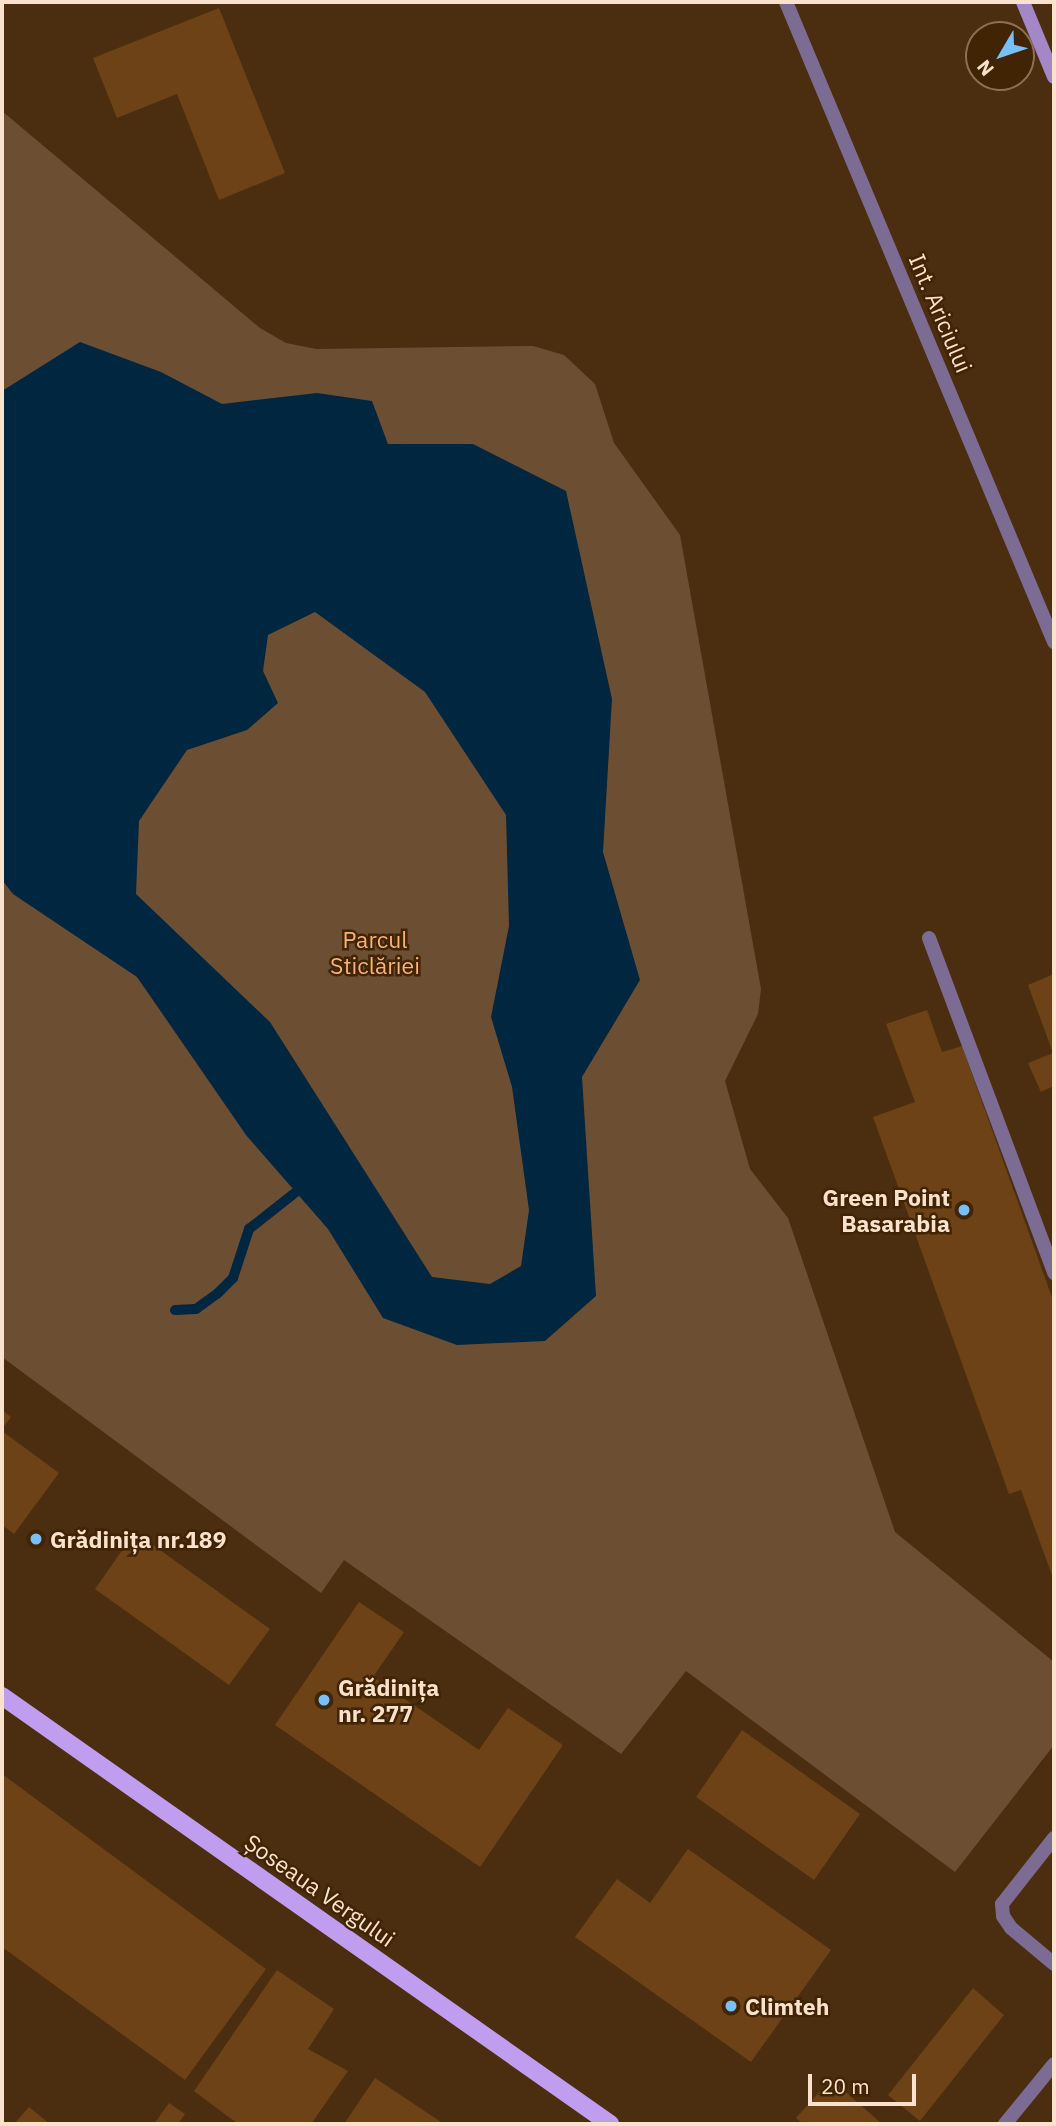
<!DOCTYPE html>
<html>
<head>
<meta charset="utf-8">
<style>
  body { margin:0 }
  #map { position:relative; width:1056px; height:2126px; overflow:hidden; background:#4b2e10; font-family:"IBM Plex Sans",sans-serif }
  div>[style] { position:absolute }
  .green>* { inset:0; background:#6c4f33 }
  .water>* { inset:0; background:#002640 }
  .stream>* { height:10px; margin:-5px; padding:0 5px; transform-origin:5px; border-radius:5px; background:#002640 }
  .building>* { inset:0; background:#6c4216 }
  .service>* { height:14px; margin:-7px; padding:0 7px; transform-origin:7px; border-radius:7px; background:#7c6b93 }
  .secondary>* { height:14px; margin:-7px; padding:0 7px; transform-origin:7px; border-radius:7px; background:#a387c7 }
  .primary>* { height:18px; margin:-9px; padding:0 9px; transform-origin:9px; border-radius:9px; background:#c19df0 }
  .dots>* { width:19px; height:19px; translate:-50% -50%; box-sizing:border-box; border:4px solid #402404; border-radius:50% }
  span { translate:-50% -50%; white-space:nowrap; text-align:center; line-height:1.15; -webkit-text-stroke:5px #402404; paint-order:stroke }
  .street-label { font-size:23px; color:#fbe2cc }
  .park-label { font-size:23px; color:#f7b474 }
  .poi-label { font-size:23px; color:#fbe2cc; font-weight:700 }
  .right { translate:-100% -50%; text-align:right }
  .left { translate:0 -50%; text-align:left }
  .frame { position:absolute; inset:0; border:4px solid #fbe2cc; pointer-events:none }
  .north { position:absolute; left:965px; top:21px; width:70px; height:70px; box-sizing:border-box; background:#402404; border:2px solid #8b7054; border-radius:50%; rotate:231deg; font-size:19px; font-weight:700; line-height:28px; text-align:center; color:#fbe2cc }
  .north::after { content:''; display:block; margin:auto; width:24px; height:32px; background:#78bff7; clip-path:polygon(50% 0,100% 100%,50% 72%,0 100%) }
  .scale { position:absolute; left:808px; top:2074px; width:108px; height:32px; box-sizing:border-box; border:4px solid #fbe2cc; border-top:0; padding-left:9px; font-size:21px; line-height:24px; white-space:nowrap; color:#fbe2cc; -webkit-text-stroke:5px #402404; paint-order:stroke }
</style>
</head>
<body>
<div id="map">
  <div class="green">
    <div style="clip-path:polygon(2px 111px,260px 328px,286px 343px,316px 349px,533px 346px,564px 355px,595px 384px,614px 443px,680px 535px,761px 989px,758px 1014px,725px 1081px,750px 1169px,788px 1218px,895px 1532px,1054px 1662px,1054px 1745px,955px 1872px,686px 1671px,621px 1754px,344px 1560px,321px 1593px,2px 1357px)"></div>
  </div>
  <div class="water">
    <div style="clip-path:polygon(evenodd,80px 342px,161px 372px,222px 404px,317px 393px,372px 401px,388px 444px,473px 444px,566px 491px,612px 699px,603px 852px,640px 980px,582px 1077px,596px 1296px,545px 1341px,457px 1345px,383px 1318px,328px 1229px,246px 1135px,137px 977px,13px 894px,2px 880px,2px 391px,80px 342px,315px 612px,425px 692px,506px 815px,509px 926px,491px 1017px,512px 1087px,529px 1210px,521px 1266px,490px 1284px,432px 1277px,270px 1022px,136px 894px,139px 821px,187px 750px,247px 730px,278px 703px,263px 671px,268px 635px,315px 612px)"></div>
  </div>
  <div class="stream">
    <div style="left:175px;top:1310px;width:21px;rotate:-3deg"></div>
    <div style="left:196px;top:1309px;width:26px;rotate:-36deg"></div>
    <div style="left:217px;top:1294px;width:23px;rotate:-45deg"></div>
    <div style="left:233px;top:1278px;width:52px;rotate:-71.9deg"></div>
    <div style="left:249px;top:1229px;width:60px;rotate:-38.2deg"></div>
  </div>
  <div class="building">
    <div style="clip-path:polygon(219px 8px,285px 173px,219px 200px,177px 94px,117px 118px,93px 58px)"></div>
    <div style="clip-path:polygon(1054px 974px,1054px 1086px,1041px 1092px,1028px 1063px,1053px 1053px,1028px 985px)"></div>
    <div style="clip-path:polygon(927px 1010px,942px 1052px,962px 1046px,1054px 1303px,1054px 1581px,1021px 1490px,1009px 1494px,873px 1117px,915px 1102px,886px 1024px)"></div>
    <div style="clip-path:polygon(2px 1410px,11px 1417px,2px 1429px)"></div>
    <div style="clip-path:polygon(2px 1431px,59px 1473px,14px 1534px,2px 1525px)"></div>
    <div style="clip-path:polygon(135px 1532px,270px 1629px,229px 1685px,95px 1589px)"></div>
    <div style="clip-path:polygon(359px 1602px,404px 1632px,373px 1677px,479px 1750px,508px 1708px,563px 1745px,480px 1867px,275px 1725px)"></div>
    <div style="clip-path:polygon(742px 1730px,860px 1814px,814px 1880px,696px 1797px)"></div>
    <div style="clip-path:polygon(2px 1774px,266px 1969px,185px 2080px,2px 1947px)"></div>
    <div style="clip-path:polygon(688px 1849px,831px 1950px,751px 2062px,575px 1937px,617px 1879px,650px 1903px)"></div>
    <div style="clip-path:polygon(277px 1970px,334px 2009px,308px 2049px,348px 2071px,311px 2124px,238px 2124px,194px 2091px)"></div>
    <div style="clip-path:polygon(973px 1988px,1004px 2015px,920px 2121px,888px 2095px)"></div>
    <div style="clip-path:polygon(375px 2078px,441px 2122px,440px 2124px,344px 2124px)"></div>
    <div style="clip-path:polygon(831px 2079px,882px 2124px,803px 2124px,796px 2118px)"></div>
    <div style="clip-path:polygon(169px 2103px,185px 2114px,178px 2124px,154px 2124px)"></div>
    <div style="clip-path:polygon(29px 2107px,50px 2124px,14px 2124px)"></div>
  </div>
  <div class="service">
    <div style="left:786px;top:2px;width:694px;rotate:67.28deg"></div>
    <div style="left:929px;top:938px;width:358px;rotate:69.5deg"></div>
    <div style="left:1054px;top:1838px;width:84px;rotate:128.2deg"></div>
    <div style="left:1002px;top:1904px;width:12px;rotate:85deg"></div>
    <div style="left:1003px;top:1916px;width:14px;rotate:56deg"></div>
    <div style="left:1011px;top:1928px;width:56px;rotate:39.9deg"></div>
    <div style="left:1005px;top:2124px;width:77px;rotate:-50.8deg"></div>
  </div>
  <div class="secondary">
    <div style="left:1023px;top:2px;width:81px;rotate:67.5deg"></div>
  </div>
  <div class="primary">
    <div style="left:2px;top:1696px;width:744px;rotate:35.14deg"></div>
  </div>
  <div class="dots">
    <div style="left:964px;top:1210px;background:#78bff7"></div>
    <div style="left:36px;top:1539px;background:#78bff7"></div>
    <div style="left:324px;top:1700px;background:#78bff7"></div>
    <div style="left:731px;top:2006px;background:#78bff7"></div>
  </div>
  <div class="street-label">
    <span style="left:941px;top:313px;rotate:67deg">Int. Ariciului</span>
    <span style="left:320px;top:1890px;rotate:35deg">Șoseaua Vergului</span>
  </div>
  <div class="park-label">
    <span style="left:375px;top:952px">Parcul<br>Sticlăriei</span>
  </div>
  <div class="poi-label">
    <span class="right" style="left:950px;top:1210px">Green Point<br>Basarabia</span>
    <span class="left" style="left:50px;top:1539px">Grădinița nr.189</span>
    <span class="left" style="left:338px;top:1700px">Grădinița<br>nr. 277</span>
    <span class="left" style="left:745px;top:2006px">Climteh</span>
  </div>
  <div class="frame"></div>
  <div class="north">N</div>
  <div class="scale">20 m</div>
</div>
</body>
</html>
